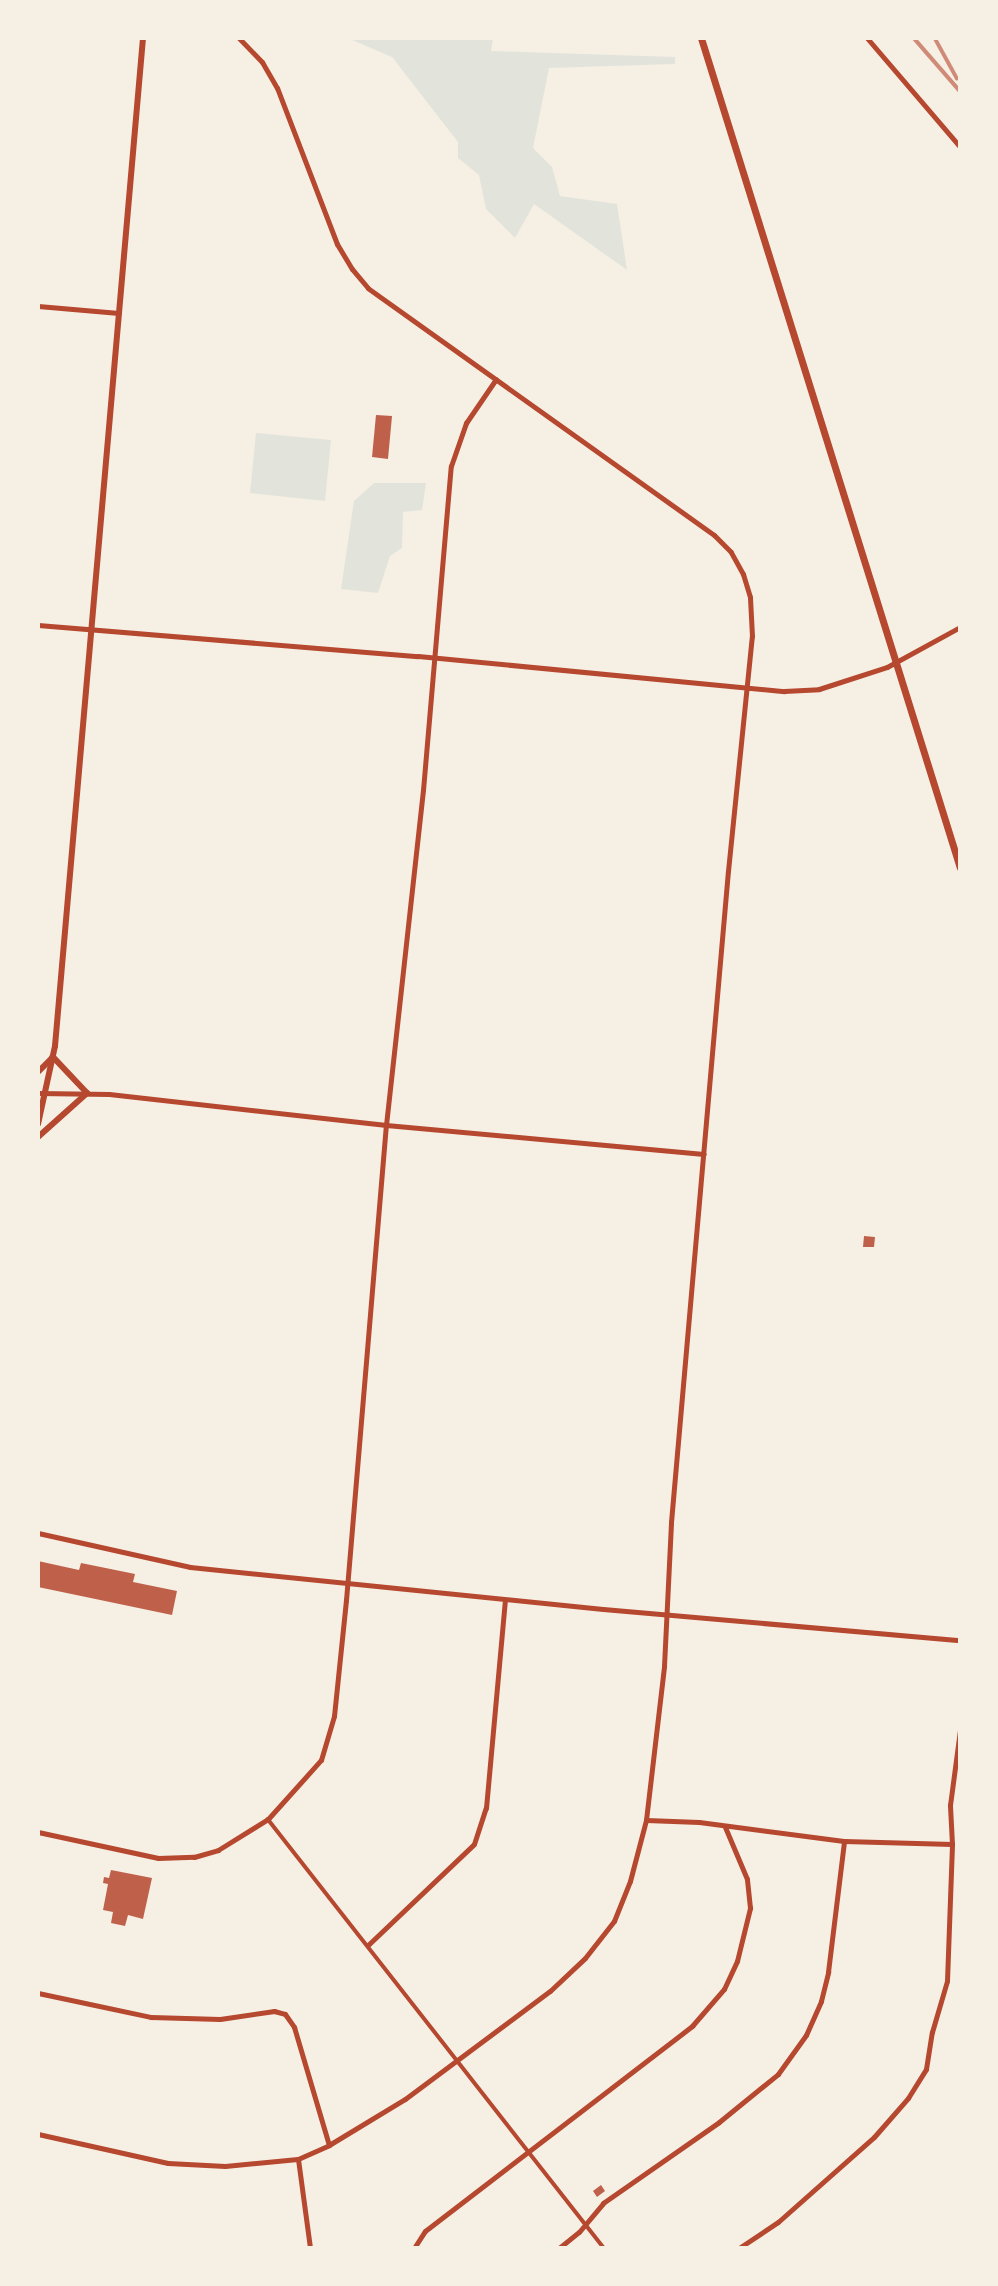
<!DOCTYPE html>
<html>
<head>
<meta charset="utf-8">
<style>
  body { margin:0 }
  #map { position:relative; width:998px; height:2286px; overflow:hidden; background:#f6efe4; font-family:"Nunito Sans",sans-serif }
  div>[style] { position:absolute }
  .green>* { inset:0; background:#e2e4dc }
  .building>* { inset:0; background:#bf614a }
  .pedestrian>* { height:3.5px; margin:-1.75px; padding:0 1.75px; transform-origin:1.75px; border-radius:1.75px; background:#b5482f }
  .minor>* { height:5px; margin:-2.5px; padding:0 2.5px; transform-origin:2.5px; border-radius:2.5px; background:#b5482f }
  .tertiary>* { height:6px; margin:-3px; padding:0 3px; transform-origin:3px; border-radius:3px; background:#b5482f }
  .secondary>* { height:7px; margin:-3.5px; padding:0 3.5px; transform-origin:3.5px; border-radius:3.5px; background:#b5482f }
  .rail>* { height:3.5px; margin:-1.75px; padding:0 1.75px; transform-origin:1.75px; border-radius:1.75px; background:#cf8b77 }
  span { translate:-50% -50%; white-space:nowrap; text-align:center; line-height:1.15; -webkit-text-stroke:5px #f6efe4; paint-order:stroke }
  .frame { position:absolute; inset:0; border:40px solid #f6efe4; pointer-events:none }
</style>
</head>
<body>
<div id="map">
  <div class="green">
    <div style="clip-path:polygon(350px 39px,493px 39px,491px 51px,675px 57px,675px 64px,549px 68px,533px 148px,552px 167px,560px 196px,617px 204px,627px 270px,534px 204px,515px 238px,486px 209px,479px 175px,458px 158px,458px 142px,392px 57px)"></div>
    <div style="clip-path:polygon(256px 433px,331px 440px,325px 501px,250px 493px)"></div>
    <div style="clip-path:polygon(374px 483px,426px 483px,422px 510px,403px 512px,402px 548px,390px 556px,378px 593px,341px 589px,354px 501px)"></div>
  </div>
  <div class="building">
    <div style="clip-path:polygon(376px 415px,392px 416px,388px 459px,372px 457px)"></div>
    <div style="clip-path:polygon(864px 1236px,875px 1237px,874px 1247px,863px 1247px)"></div>
    <div style="clip-path:polygon(38px 1561px,79px 1570px,81px 1563px,135px 1574px,133px 1582px,177px 1591px,172px 1615px,38px 1587px)"></div>
    <div style="clip-path:polygon(111px 1870px,152px 1878px,143px 1919px,128px 1915px,125px 1926px,111px 1923px,113px 1912px,103px 1910px,108px 1884px,103px 1883px,104px 1877px,109px 1878px)"></div>
    <div style="clip-path:polygon(601px 2185px,605px 2191px,597px 2197px,593px 2191px)"></div>
  </div>
  <div class="pedestrian">
    <div style="left:268px;top:1819px;width:545px;rotate:51.93deg"></div>
  </div>
  <div class="minor">
    <div style="left:867px;top:38px;width:143px;rotate:49.5deg"></div>
    <div style="left:38px;top:306px;width:81px;rotate:4.9deg"></div>
    <div style="left:38px;top:625px;width:381px;rotate:4.7deg"></div>
    <div style="left:418px;top:656px;width:368px;rotate:5.5deg"></div>
    <div style="left:784px;top:691px;width:35px;rotate:-3deg"></div>
    <div style="left:819px;top:689px;width:71px;rotate:-17.9deg"></div>
    <div style="left:887px;top:667px;width:83px;rotate:-28.7deg"></div>
    <div style="left:38px;top:1093px;width:71px;rotate:0.8deg"></div>
    <div style="left:109px;top:1094px;width:279px;rotate:6.4deg"></div>
    <div style="left:386px;top:1125px;width:319px;rotate:5.2deg"></div>
    <div style="left:38px;top:1533px;width:156px;rotate:12.6deg"></div>
    <div style="left:190px;top:1567px;width:415px;rotate:5.8deg"></div>
    <div style="left:603px;top:1609px;width:358px;rotate:5deg"></div>
    <div style="left:646px;top:1820px;width:53px;rotate:2.2deg"></div>
    <div style="left:699px;top:1822px;width:146px;rotate:7.5deg"></div>
    <div style="left:844px;top:1841px;width:108px;rotate:1.6deg"></div>
    <div style="left:38px;top:1832px;width:123px;rotate:12.2deg"></div>
    <div style="left:158px;top:1858px;width:36px;rotate:-2deg"></div>
    <div style="left:194px;top:1857px;width:25px;rotate:-16deg"></div>
    <div style="left:218px;top:1850px;width:59px;rotate:-31.8deg"></div>
    <div style="left:268px;top:1819px;width:79px;rotate:-48.1deg"></div>
    <div style="left:321px;top:1760px;width:46px;rotate:-73.5deg"></div>
    <div style="left:334px;top:1716px;width:117px;rotate:-84.1deg"></div>
    <div style="left:346px;top:1600px;width:477px;rotate:-85.2deg"></div>
    <div style="left:386px;top:1125px;width:337px;rotate:-83.7deg"></div>
    <div style="left:423px;top:790px;width:325px;rotate:-85.1deg"></div>
    <div style="left:451px;top:466px;width:46px;rotate:-70.8deg"></div>
    <div style="left:466px;top:423px;width:53px;rotate:-55.7deg"></div>
    <div style="left:368px;top:1945px;width:146px;rotate:-43.6deg"></div>
    <div style="left:474px;top:1844px;width:38px;rotate:-72deg"></div>
    <div style="left:486px;top:1808px;width:209px;rotate:-84.8deg"></div>
    <div style="left:38px;top:1993px;width:116px;rotate:12deg"></div>
    <div style="left:151px;top:2017px;width:69px;rotate:1.7deg"></div>
    <div style="left:220px;top:2019px;width:55px;rotate:-8.4deg"></div>
    <div style="left:274px;top:2011px;width:11px;rotate:15deg"></div>
    <div style="left:285px;top:2014px;width:16px;rotate:55deg"></div>
    <div style="left:294px;top:2027px;width:123px;rotate:73.5deg"></div>
    <div style="left:38px;top:2134px;width:133px;rotate:12.6deg"></div>
    <div style="left:168px;top:2163px;width:57px;rotate:3deg"></div>
    <div style="left:225px;top:2166px;width:73px;rotate:-5.5deg"></div>
    <div style="left:298px;top:2159px;width:34px;rotate:-24deg"></div>
    <div style="left:329px;top:2145px;width:89px;rotate:-31.2deg"></div>
    <div style="left:405px;top:2099px;width:181px;rotate:-36.7deg"></div>
    <div style="left:550px;top:1991px;width:48px;rotate:-43.3deg"></div>
    <div style="left:585px;top:1958px;width:47px;rotate:-51.9deg"></div>
    <div style="left:614px;top:1921px;width:43px;rotate:-68.2deg"></div>
    <div style="left:630px;top:1881px;width:63px;rotate:-75.3deg"></div>
    <div style="left:646px;top:1820px;width:155px;rotate:-83.3deg"></div>
    <div style="left:664px;top:1666px;width:144px;rotate:-87.2deg"></div>
    <div style="left:671px;top:1522px;width:653px;rotate:-85deg"></div>
    <div style="left:728px;top:871px;width:236px;rotate:-84.2deg"></div>
    <div style="left:752px;top:636px;width:39px;rotate:-93deg"></div>
    <div style="left:750px;top:597px;width:24px;rotate:-107deg"></div>
    <div style="left:743px;top:574px;width:25px;rotate:-119deg"></div>
    <div style="left:731px;top:552px;width:24px;rotate:-135deg"></div>
    <div style="left:714px;top:535px;width:425px;rotate:-144.5deg"></div>
    <div style="left:368px;top:288px;width:25px;rotate:-130deg"></div>
    <div style="left:352px;top:269px;width:29px;rotate:-121deg"></div>
    <div style="left:337px;top:244px;width:167px;rotate:-111deg"></div>
    <div style="left:277px;top:88px;width:30px;rotate:-120deg"></div>
    <div style="left:262px;top:62px;width:33px;rotate:-134deg"></div>
    <div style="left:298px;top:2159px;width:90px;rotate:82.3deg"></div>
    <div style="left:414px;top:2248px;width:20px;rotate:-57deg"></div>
    <div style="left:425px;top:2231px;width:337px;rotate:-37.5deg"></div>
    <div style="left:692px;top:2026px;width:49px;rotate:-49.1deg"></div>
    <div style="left:724px;top:1989px;width:31px;rotate:-65deg"></div>
    <div style="left:737px;top:1961px;width:55px;rotate:-76.2deg"></div>
    <div style="left:750px;top:1908px;width:29px;rotate:-96deg"></div>
    <div style="left:747px;top:1879px;width:56px;rotate:-112.9deg"></div>
    <div style="left:559px;top:2248px;width:26px;rotate:-39deg"></div>
    <div style="left:579px;top:2232px;width:38px;rotate:-50deg"></div>
    <div style="left:603px;top:2203px;width:141px;rotate:-34.9deg"></div>
    <div style="left:719px;top:2122px;width:76px;rotate:-39.1deg"></div>
    <div style="left:778px;top:2074px;width:48px;rotate:-54.3deg"></div>
    <div style="left:806px;top:2035px;width:37px;rotate:-66deg"></div>
    <div style="left:821px;top:2001px;width:30px;rotate:-76deg"></div>
    <div style="left:828px;top:1972px;width:132px;rotate:-83deg"></div>
    <div style="left:739px;top:2248px;width:47px;rotate:-33.7deg"></div>
    <div style="left:778px;top:2222px;width:128px;rotate:-41.5deg"></div>
    <div style="left:874px;top:2137px;width:52px;rotate:-48.9deg"></div>
    <div style="left:908px;top:2098px;width:34px;rotate:-58deg"></div>
    <div style="left:926px;top:2069px;width:37px;rotate:-81deg"></div>
    <div style="left:932px;top:2032px;width:53px;rotate:-73.6deg"></div>
    <div style="left:947px;top:1981px;width:137px;rotate:-87.9deg"></div>
    <div style="left:952px;top:1844px;width:39px;rotate:-93deg"></div>
    <div style="left:950px;top:1805px;width:76px;rotate:-82.4deg"></div>
  </div>
  <div class="tertiary">
    <div style="left:38px;top:1072px;width:20px;rotate:-45deg"></div>
    <div style="left:38px;top:1124px;width:80px;rotate:-77.7deg"></div>
    <div style="left:55px;top:1046px;width:1012px;rotate:-85.01deg"></div>
    <div style="left:38px;top:1137px;width:66px;rotate:-41.9deg"></div>
    <div style="left:87px;top:1093px;width:50px;rotate:-133.4deg"></div>
  </div>
  <div class="secondary">
    <div style="left:701px;top:38px;width:869px;rotate:72.67deg"></div>
  </div>
  <div class="rail">
    <div style="left:914px;top:38px;width:70px;rotate:49deg"></div>
    <div style="left:935px;top:38px;width:46px;rotate:61.2deg"></div>
  </div>
  <div class="frame"></div>
</div>
</body>
</html>
